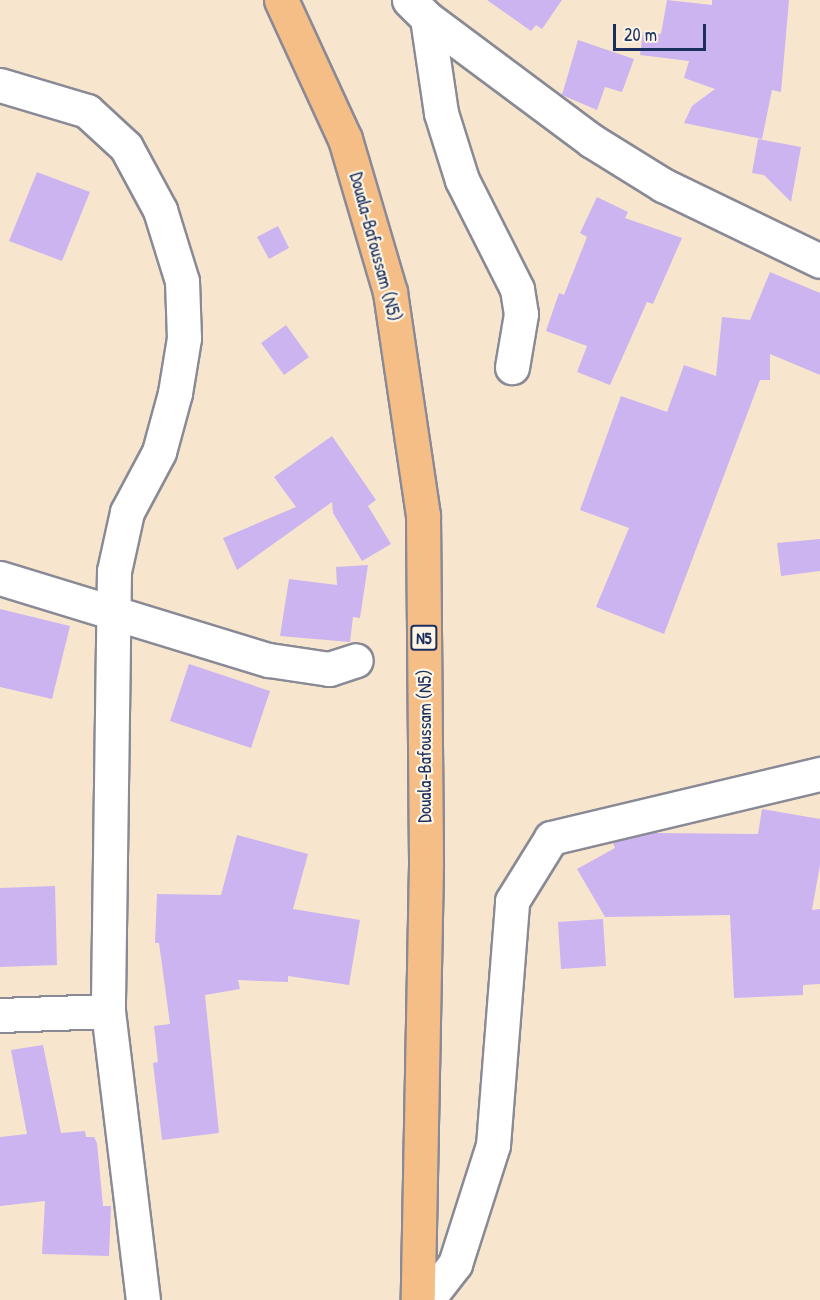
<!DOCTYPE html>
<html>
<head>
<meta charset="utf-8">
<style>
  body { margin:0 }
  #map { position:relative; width:820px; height:1300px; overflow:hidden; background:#f7e6cd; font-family:"Patrick Hand",sans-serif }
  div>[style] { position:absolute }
  .building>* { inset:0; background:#ccb4f1 }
  .roads { filter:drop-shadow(2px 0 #898a96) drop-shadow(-2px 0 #898a96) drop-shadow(0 2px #898a96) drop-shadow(0 -2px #898a96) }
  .minor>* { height:33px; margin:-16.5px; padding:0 16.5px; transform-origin:16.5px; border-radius:16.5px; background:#fff }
  .trunk>* { height:33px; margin:-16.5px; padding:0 16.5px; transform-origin:16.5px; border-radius:16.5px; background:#f6be87 }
  span { translate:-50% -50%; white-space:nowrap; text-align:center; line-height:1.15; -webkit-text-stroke:4.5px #fcf5e5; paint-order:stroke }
  .shield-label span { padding:2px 4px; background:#fcf5e5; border:2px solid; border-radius:4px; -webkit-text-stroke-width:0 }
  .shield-label { font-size:16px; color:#1b2f5e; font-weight:700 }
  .street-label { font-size:18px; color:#1b2f5e }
  .scale { position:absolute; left:613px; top:24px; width:93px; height:27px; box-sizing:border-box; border:3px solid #1b2f5e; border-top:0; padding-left:8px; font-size:18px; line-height:21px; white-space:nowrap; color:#1b2f5e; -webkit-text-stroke:4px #fcf5e5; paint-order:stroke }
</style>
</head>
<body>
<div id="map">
  <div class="building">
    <div style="clip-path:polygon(487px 0,562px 0,542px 29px,536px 25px,531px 31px)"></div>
    <div style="clip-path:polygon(667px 0,712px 5px,712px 0,789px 0,781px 92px,772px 90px,762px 139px,684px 123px,692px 106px,715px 89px,684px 78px,689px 61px,640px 55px,643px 32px,661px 34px)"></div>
    <div style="clip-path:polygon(578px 40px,634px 59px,622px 92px,605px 87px,597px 110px,562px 95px)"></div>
    <div style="clip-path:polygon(758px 139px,801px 147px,791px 202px,764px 175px,752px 173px)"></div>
    <div style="clip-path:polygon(37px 172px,90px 192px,62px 261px,9px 241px)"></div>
    <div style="clip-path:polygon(597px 197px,628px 212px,625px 218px,682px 238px,653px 304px,647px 302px,610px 385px,577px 372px,587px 346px,546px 331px,559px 293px,564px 295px,587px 237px,580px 233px)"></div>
    <div style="clip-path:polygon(278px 226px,289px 248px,269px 259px,257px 237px)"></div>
    <div style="clip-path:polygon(770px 272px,820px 293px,820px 375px,770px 354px,770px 380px,760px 380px,664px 634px,596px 607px,629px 528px,580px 510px,621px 396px,667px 412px,684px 365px,716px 376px,722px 317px,750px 320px)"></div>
    <div style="clip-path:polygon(286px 325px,309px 357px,284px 375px,261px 343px)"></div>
    <div style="clip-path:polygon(332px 436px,376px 500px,368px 506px,391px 544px,362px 561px,333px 513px,332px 502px,237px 570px,223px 538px,296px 507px,274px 477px)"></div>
    <div style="clip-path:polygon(820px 539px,820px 571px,781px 576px,777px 543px)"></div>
    <div style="clip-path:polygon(368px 565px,360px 618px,353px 617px,350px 642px,280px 636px,289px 579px,337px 585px,336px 567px)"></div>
    <div style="clip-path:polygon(0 609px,70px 626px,52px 699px,0 687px)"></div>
    <div style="clip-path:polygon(189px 664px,270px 691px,251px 748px,170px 721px)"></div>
    <div style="clip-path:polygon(762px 809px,820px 819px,820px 865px,812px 910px,820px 909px,820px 984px,803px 985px,803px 995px,734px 998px,730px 915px,605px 917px,577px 869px,615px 848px,613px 843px,655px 833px,758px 834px)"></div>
    <div style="clip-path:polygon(237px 835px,308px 854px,293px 909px,360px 920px,349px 985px,288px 976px,288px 982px,238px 980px,240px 989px,205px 995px,219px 1133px,162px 1140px,153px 1063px,158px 1062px,154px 1026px,170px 1024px,159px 943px,155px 943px,157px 894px,221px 895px)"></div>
    <div style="clip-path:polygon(55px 886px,57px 965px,0 967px,0 888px)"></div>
    <div style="clip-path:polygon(603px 919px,606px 966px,561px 969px,558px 922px)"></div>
    <div style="clip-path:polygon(43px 1045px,61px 1133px,85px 1131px,86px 1137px,94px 1137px,97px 1143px,103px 1206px,111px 1206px,109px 1256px,42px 1254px,45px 1201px,0 1206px,0 1137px,27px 1134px,11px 1050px)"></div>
  </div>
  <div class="roads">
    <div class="minor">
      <div style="left:409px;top:0;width:25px;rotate:45deg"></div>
      <div style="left:427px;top:18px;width:206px;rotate:36.7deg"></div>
      <div style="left:592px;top:141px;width:84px;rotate:31.8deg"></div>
      <div style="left:663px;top:185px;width:174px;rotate:25.8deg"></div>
      <div style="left:427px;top:18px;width:96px;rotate:81.6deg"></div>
      <div style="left:441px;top:113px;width:70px;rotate:72.6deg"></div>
      <div style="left:462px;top:180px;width:122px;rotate:63.2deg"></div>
      <div style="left:517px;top:289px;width:25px;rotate:81deg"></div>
      <div style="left:521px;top:314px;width:54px;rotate:99.6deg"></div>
      <div style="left:0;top:85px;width:91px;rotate:16.6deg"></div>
      <div style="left:87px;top:111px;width:53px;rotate:42.7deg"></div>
      <div style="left:126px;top:147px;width:72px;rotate:61.6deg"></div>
      <div style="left:160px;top:210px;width:74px;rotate:72.8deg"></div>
      <div style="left:182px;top:281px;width:57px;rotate:88deg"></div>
      <div style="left:184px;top:338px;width:56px;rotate:99.3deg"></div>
      <div style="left:175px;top:393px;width:61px;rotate:105.2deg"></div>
      <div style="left:159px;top:452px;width:68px;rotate:118.1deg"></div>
      <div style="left:127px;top:512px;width:60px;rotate:102.4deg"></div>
      <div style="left:114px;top:571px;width:440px;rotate:90.8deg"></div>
      <div style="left:108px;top:1011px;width:291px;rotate:83.1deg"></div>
      <div style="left:0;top:578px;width:281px;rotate:17deg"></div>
      <div style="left:269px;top:660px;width:61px;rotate:8.5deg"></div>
      <div style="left:329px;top:669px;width:28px;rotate:-18deg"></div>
      <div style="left:0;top:1015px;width:108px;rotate:-2.1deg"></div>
      <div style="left:427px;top:1300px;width:46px;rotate:-52.1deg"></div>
      <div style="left:455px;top:1264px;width:125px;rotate:-72.3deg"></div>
      <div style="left:493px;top:1145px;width:245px;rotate:-85.5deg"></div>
      <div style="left:512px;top:901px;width:74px;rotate:-58.2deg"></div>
      <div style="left:551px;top:838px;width:277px;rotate:-13.4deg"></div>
    </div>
    <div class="trunk">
      <div style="left:281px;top:0;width:153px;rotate:65.3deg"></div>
      <div style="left:345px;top:139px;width:159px;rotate:73.6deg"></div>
      <div style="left:390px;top:292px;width:225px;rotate:81.6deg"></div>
      <div style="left:423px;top:515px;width:350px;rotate:89.5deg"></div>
      <div style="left:426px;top:865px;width:435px;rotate:91.1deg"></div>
    </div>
  </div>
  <div class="shield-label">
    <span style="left:424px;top:638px">N5</span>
  </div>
  <div class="street-label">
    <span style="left:375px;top:247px;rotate:75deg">Douala-Bafoussam (N5)</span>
    <span style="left:425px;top:746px;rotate:-90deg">Douala-Bafoussam (N5)</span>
  </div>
  <div class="scale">20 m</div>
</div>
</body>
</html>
